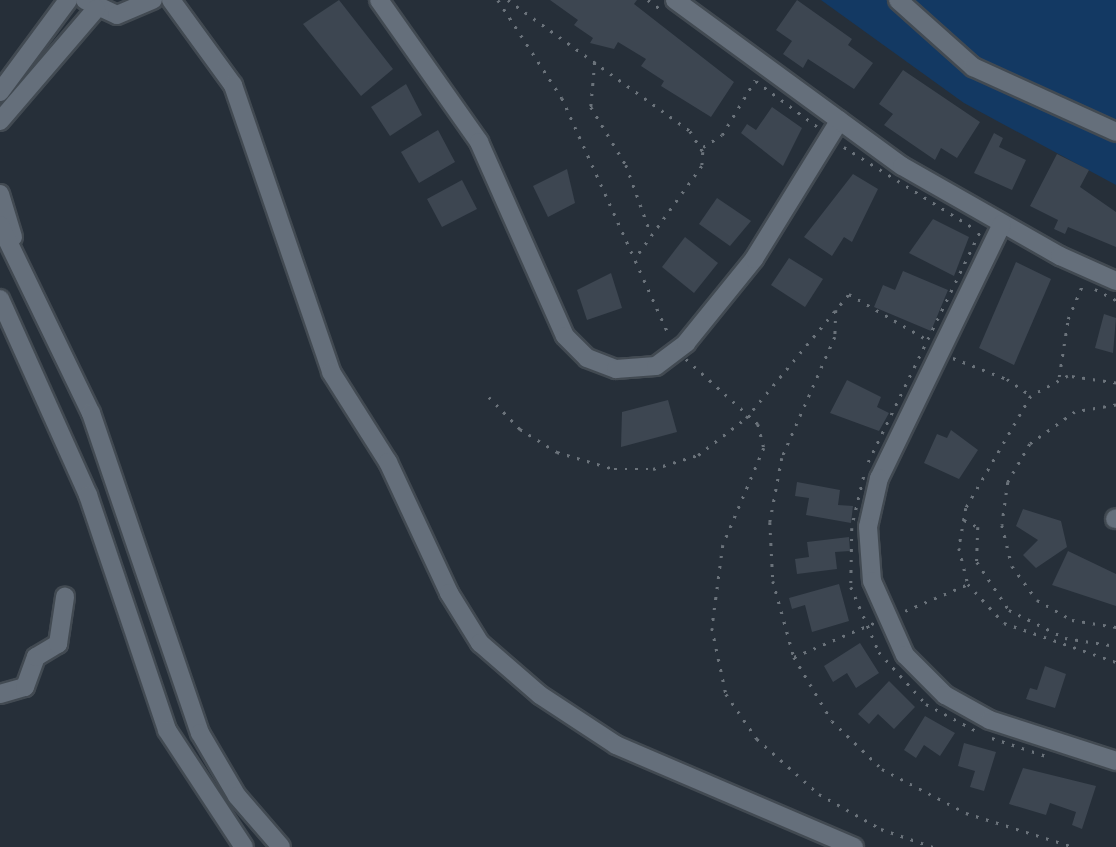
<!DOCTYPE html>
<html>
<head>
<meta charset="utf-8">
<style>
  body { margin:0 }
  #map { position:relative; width:1116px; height:847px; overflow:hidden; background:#262f39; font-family:Commissioner,sans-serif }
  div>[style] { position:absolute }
  .green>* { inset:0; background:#133963 }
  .building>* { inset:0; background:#3d4651 }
  .path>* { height:2.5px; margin-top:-1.25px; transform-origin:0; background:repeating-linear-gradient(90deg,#6b737b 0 2.5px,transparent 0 10.5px) }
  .roads { filter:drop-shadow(2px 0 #424a52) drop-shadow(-2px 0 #424a52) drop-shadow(0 2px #424a52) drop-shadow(0 -2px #424a52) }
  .minor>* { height:18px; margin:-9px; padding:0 9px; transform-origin:9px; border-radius:9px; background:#656f7b }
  span { translate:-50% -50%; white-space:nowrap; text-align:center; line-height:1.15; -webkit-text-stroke:9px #1c252f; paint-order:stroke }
</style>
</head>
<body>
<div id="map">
  <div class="green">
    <div style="clip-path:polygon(821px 0,1116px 0,1116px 185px,964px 103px)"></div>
  </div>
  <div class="building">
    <div style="clip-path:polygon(339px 0,393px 69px,361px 96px,303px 24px)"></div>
    <div style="clip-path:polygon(550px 0,637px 0,634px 4px,734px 82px,711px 117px,661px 86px,664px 81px,641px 66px,646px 59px,618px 42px,614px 49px,590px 43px,593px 38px,574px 25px,578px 20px)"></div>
    <div style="clip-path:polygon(797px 0,852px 39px,848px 45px,873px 63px,854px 89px,808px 59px,803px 68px,783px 54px,792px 41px,776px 30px)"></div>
    <div style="clip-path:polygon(903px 70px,980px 122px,957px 158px,941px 148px,935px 160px,884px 125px,893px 114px,879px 104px)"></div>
    <div style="clip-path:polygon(406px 84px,422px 115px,390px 136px,371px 107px)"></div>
    <div style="clip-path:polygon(772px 107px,802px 128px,783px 166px,741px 133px,747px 124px,756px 130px)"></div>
    <div style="clip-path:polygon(438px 130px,455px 162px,419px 183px,401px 152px)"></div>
    <div style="clip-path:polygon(994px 133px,1003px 138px,999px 147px,1026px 160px,1012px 190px,974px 173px)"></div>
    <div style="clip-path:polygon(1057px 154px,1089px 170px,1080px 187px,1116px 212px,1116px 247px,1068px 227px,1065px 234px,1054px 229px,1058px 220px,1030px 206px)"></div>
    <div style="clip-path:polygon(567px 169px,575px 203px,548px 217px,533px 186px)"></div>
    <div style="clip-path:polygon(853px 174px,878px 189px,852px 242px,844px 237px,832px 256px,804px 237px)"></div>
    <div style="clip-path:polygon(462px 180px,477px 209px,442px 227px,427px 199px)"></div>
    <div style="clip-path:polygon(717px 198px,751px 221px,730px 246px,699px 224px)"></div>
    <div style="clip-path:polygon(933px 219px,969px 237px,954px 276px,909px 253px)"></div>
    <div style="clip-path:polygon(685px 237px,718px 263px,694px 293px,662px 267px)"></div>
    <div style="clip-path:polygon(789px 258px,823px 279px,805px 307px,771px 285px)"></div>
    <div style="clip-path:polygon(1016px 262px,1051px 279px,1014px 365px,979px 348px)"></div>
    <div style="clip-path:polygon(903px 271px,948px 290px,931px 331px,874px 307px,883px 285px,895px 290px)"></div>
    <div style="clip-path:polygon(611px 273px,622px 308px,587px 320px,577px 290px)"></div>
    <div style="clip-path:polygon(1104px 314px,1116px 318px,1113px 353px,1095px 348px)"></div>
    <div style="clip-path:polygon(847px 380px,881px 397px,877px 407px,889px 413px,879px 431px,830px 413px)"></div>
    <div style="clip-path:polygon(668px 400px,677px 432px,621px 447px,622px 412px)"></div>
    <div style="clip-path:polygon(951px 430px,978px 450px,959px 479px,924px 463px,937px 434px,947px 438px)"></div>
    <div style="clip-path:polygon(797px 482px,840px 490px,838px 505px,853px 506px,851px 523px,806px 515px,809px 498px,795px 496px)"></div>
    <div style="clip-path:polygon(1023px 509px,1061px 521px,1067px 547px,1036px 568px,1023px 555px,1038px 540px,1016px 526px)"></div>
    <div style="clip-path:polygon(849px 537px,850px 551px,835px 552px,837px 569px,797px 574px,795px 559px,809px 557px,807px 542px)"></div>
    <div style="clip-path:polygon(1068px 551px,1116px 574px,1116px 606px,1052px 585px)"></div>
    <div style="clip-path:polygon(839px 584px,849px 621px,812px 632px,805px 605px,792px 609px,789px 598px)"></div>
    <div style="clip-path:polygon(860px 643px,879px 673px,856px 688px,847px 673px,833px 682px,824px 666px)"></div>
    <div style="clip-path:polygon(1045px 666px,1066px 674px,1055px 708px,1026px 699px,1030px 688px,1037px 690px)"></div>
    <div style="clip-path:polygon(889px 681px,915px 707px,894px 729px,878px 714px,869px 724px,858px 714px)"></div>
    <div style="clip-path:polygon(925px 716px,955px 733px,940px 756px,924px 745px,916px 758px,904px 750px)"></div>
    <div style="clip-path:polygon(964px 743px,996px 752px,984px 791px,970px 787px,975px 771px,958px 766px)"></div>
    <div style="clip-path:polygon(1023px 768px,1096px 786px,1082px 829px,1072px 825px,1076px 812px,1050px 803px,1046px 815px,1009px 804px)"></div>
  </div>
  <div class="path">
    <div style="left:498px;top:0;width:117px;rotate:56.9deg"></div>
    <div style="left:562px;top:98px;width:260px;rotate:65.7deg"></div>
    <div style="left:508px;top:0;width:224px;rotate:35.7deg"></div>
    <div style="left:690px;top:131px;width:25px;rotate:58deg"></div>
    <div style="left:703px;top:152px;width:14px;rotate:94deg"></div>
    <div style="left:702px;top:166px;width:115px;rotate:125.8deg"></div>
    <div style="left:648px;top:0;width:19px;rotate:36deg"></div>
    <div style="left:595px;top:62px;width:45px;rotate:95.1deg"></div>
    <div style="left:591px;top:107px;width:68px;rotate:58.9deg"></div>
    <div style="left:626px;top:165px;width:73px;rotate:70.1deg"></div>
    <div style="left:756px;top:81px;width:77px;rotate:36.6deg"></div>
    <div style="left:703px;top:147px;width:22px;rotate:-32deg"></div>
    <div style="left:722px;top:135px;width:64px;rotate:-59deg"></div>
    <div style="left:844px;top:147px;width:157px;rotate:32deg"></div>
    <div style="left:1095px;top:289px;width:24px;rotate:28deg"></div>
    <div style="left:836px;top:310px;width:27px;rotate:92deg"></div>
    <div style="left:835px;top:337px;width:132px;rotate:113.7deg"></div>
    <div style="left:782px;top:458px;width:65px;rotate:100.6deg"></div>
    <div style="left:770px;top:522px;width:59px;rotate:87.1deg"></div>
    <div style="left:773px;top:581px;width:79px;rotate:74.6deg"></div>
    <div style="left:794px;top:657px;width:74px;rotate:59.3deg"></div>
    <div style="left:832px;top:721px;width:69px;rotate:43.8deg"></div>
    <div style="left:882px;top:769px;width:95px;rotate:27.6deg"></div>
    <div style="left:966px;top:813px;width:113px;rotate:17.5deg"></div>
    <div style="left:953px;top:358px;width:58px;rotate:21.3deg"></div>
    <div style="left:1007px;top:379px;width:29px;rotate:35deg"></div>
    <div style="left:686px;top:359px;width:97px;rotate:42.1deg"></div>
    <div style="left:758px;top:424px;width:25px;rotate:76deg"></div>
    <div style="left:764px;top:448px;width:105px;rotate:112.9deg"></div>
    <div style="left:723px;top:545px;width:84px;rotate:97.5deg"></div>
    <div style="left:712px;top:628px;width:67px;rotate:78deg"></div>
    <div style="left:726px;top:694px;width:55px;rotate:55.4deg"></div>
    <div style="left:757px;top:739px;width:83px;rotate:41.6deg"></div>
    <div style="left:819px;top:794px;width:71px;rotate:29.4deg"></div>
    <div style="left:881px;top:829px;width:55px;rotate:19.1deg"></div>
    <div style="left:1059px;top:377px;width:59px;rotate:-81.2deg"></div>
    <div style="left:1068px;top:319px;width:38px;rotate:-67deg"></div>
    <div style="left:1116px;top:383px;width:49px;rotate:-171.7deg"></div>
    <div style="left:1068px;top:376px;width:42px;rotate:151.6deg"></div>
    <div style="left:1031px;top:396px;width:129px;rotate:120.1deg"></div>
    <div style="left:966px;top:508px;width:41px;rotate:99.9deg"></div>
    <div style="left:959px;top:548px;width:37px;rotate:76deg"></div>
    <div style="left:968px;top:584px;width:53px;rotate:47.3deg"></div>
    <div style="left:1004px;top:623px;width:119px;rotate:19.2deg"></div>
    <div style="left:489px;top:397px;width:45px;rotate:45.9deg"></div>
    <div style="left:520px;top:429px;width:44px;rotate:31.9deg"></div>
    <div style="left:557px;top:452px;width:59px;rotate:16.6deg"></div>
    <div style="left:614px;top:469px;width:39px"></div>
    <div style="left:653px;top:469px;width:47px;rotate:-17.3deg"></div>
    <div style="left:698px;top:455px;width:61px;rotate:-37.6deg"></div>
    <div style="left:746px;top:418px;width:161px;rotate:-50.3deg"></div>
    <div style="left:849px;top:294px;width:89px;rotate:30.3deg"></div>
    <div style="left:1116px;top:405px;width:42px;rotate:170.3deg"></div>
    <div style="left:1075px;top:412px;width:55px;rotate:144.6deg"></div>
    <div style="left:1030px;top:444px;width:44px;rotate:120.1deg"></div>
    <div style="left:1008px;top:482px;width:43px;rotate:97.9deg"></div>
    <div style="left:1002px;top:525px;width:42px;rotate:76.3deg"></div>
    <div style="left:1012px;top:566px;width:42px;rotate:53.7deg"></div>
    <div style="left:1037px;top:600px;width:40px;rotate:29.7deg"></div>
    <div style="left:1072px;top:620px;width:45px;rotate:9deg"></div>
    <div style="left:868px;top:462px;width:257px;rotate:-64.1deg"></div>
    <div style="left:853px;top:520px;width:47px;rotate:-76.6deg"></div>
    <div style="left:964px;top:520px;width:16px;rotate:27deg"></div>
    <div style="left:978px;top:527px;width:35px;rotate:92deg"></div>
    <div style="left:977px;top:562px;width:58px;rotate:56.3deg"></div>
    <div style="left:1009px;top:610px;width:63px;rotate:26.6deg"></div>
    <div style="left:1065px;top:638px;width:52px;rotate:8.9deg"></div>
    <div style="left:852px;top:528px;width:59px;rotate:91deg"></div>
    <div style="left:851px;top:587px;width:71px;rotate:66.7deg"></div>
    <div style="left:879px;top:652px;width:70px;rotate:47.9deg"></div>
    <div style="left:926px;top:704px;width:61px;rotate:28.2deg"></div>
    <div style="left:905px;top:611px;width:66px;rotate:-23.1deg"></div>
    <div style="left:794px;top:657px;width:87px;rotate:-23deg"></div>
    <div style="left:992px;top:738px;width:57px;rotate:18.4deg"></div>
  </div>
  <div class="roads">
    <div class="minor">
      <div style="left:85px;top:0;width:35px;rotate:25deg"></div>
      <div style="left:117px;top:15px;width:39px;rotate:-23deg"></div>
      <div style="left:171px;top:0;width:105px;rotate:53.9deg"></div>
      <div style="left:233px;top:85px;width:303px;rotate:71.1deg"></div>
      <div style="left:331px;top:372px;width:107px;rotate:57.7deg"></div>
      <div style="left:388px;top:462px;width:145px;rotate:65deg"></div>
      <div style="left:449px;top:593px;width:59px;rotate:58.2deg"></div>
      <div style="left:480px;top:643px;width:79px;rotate:40.9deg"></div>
      <div style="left:540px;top:695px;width:91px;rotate:33.3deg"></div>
      <div style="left:616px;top:745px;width:259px;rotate:23.2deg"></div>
      <div style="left:379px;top:0;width:174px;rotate:54.8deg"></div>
      <div style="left:479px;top:142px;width:212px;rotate:66.1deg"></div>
      <div style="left:565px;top:336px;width:31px;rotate:45deg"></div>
      <div style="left:587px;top:358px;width:31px;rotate:21deg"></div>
      <div style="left:616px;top:369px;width:40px;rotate:-4.3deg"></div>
      <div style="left:656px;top:366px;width:38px;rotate:-37deg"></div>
      <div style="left:686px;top:343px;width:108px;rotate:-51deg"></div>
      <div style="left:754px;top:259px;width:163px;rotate:-58.3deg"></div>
      <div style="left:675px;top:0;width:281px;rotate:36.2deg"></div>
      <div style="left:902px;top:166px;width:182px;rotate:29.7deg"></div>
      <div style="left:1060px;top:256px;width:61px;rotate:24.1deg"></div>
      <div style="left:898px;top:0;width:101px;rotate:41.8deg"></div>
      <div style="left:973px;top:67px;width:157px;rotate:24.4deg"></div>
      <div style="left:0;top:92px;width:114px;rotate:-53.5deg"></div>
      <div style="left:0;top:121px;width:148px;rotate:-49.4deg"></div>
      <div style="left:0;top:194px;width:45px;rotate:73.2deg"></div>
      <div style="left:1002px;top:224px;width:282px;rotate:115.8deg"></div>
      <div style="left:879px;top:478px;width:50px;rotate:102.7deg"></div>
      <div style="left:868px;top:527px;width:54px;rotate:85.8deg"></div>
      <div style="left:872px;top:581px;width:81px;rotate:66deg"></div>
      <div style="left:905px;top:655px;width:57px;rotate:45deg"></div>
      <div style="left:945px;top:695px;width:51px;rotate:29.1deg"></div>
      <div style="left:990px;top:720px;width:133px;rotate:18deg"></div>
      <div style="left:0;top:225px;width:209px;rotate:64.2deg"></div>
      <div style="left:91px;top:413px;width:338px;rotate:71.2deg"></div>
      <div style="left:200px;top:733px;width:73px;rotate:59.6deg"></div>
      <div style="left:237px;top:796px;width:67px;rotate:49.2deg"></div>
      <div style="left:0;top:299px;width:215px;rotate:65.8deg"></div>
      <div style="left:88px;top:495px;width:248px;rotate:71.4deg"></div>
      <div style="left:167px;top:730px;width:140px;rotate:56.7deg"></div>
      <div style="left:1115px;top:519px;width:1px;rotate:-45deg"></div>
      <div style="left:0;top:694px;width:26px;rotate:-16deg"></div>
      <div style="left:25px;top:687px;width:32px;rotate:-70deg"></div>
      <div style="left:36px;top:657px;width:26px;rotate:-31deg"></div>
      <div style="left:58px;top:644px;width:48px;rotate:-81.5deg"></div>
    </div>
  </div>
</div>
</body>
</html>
